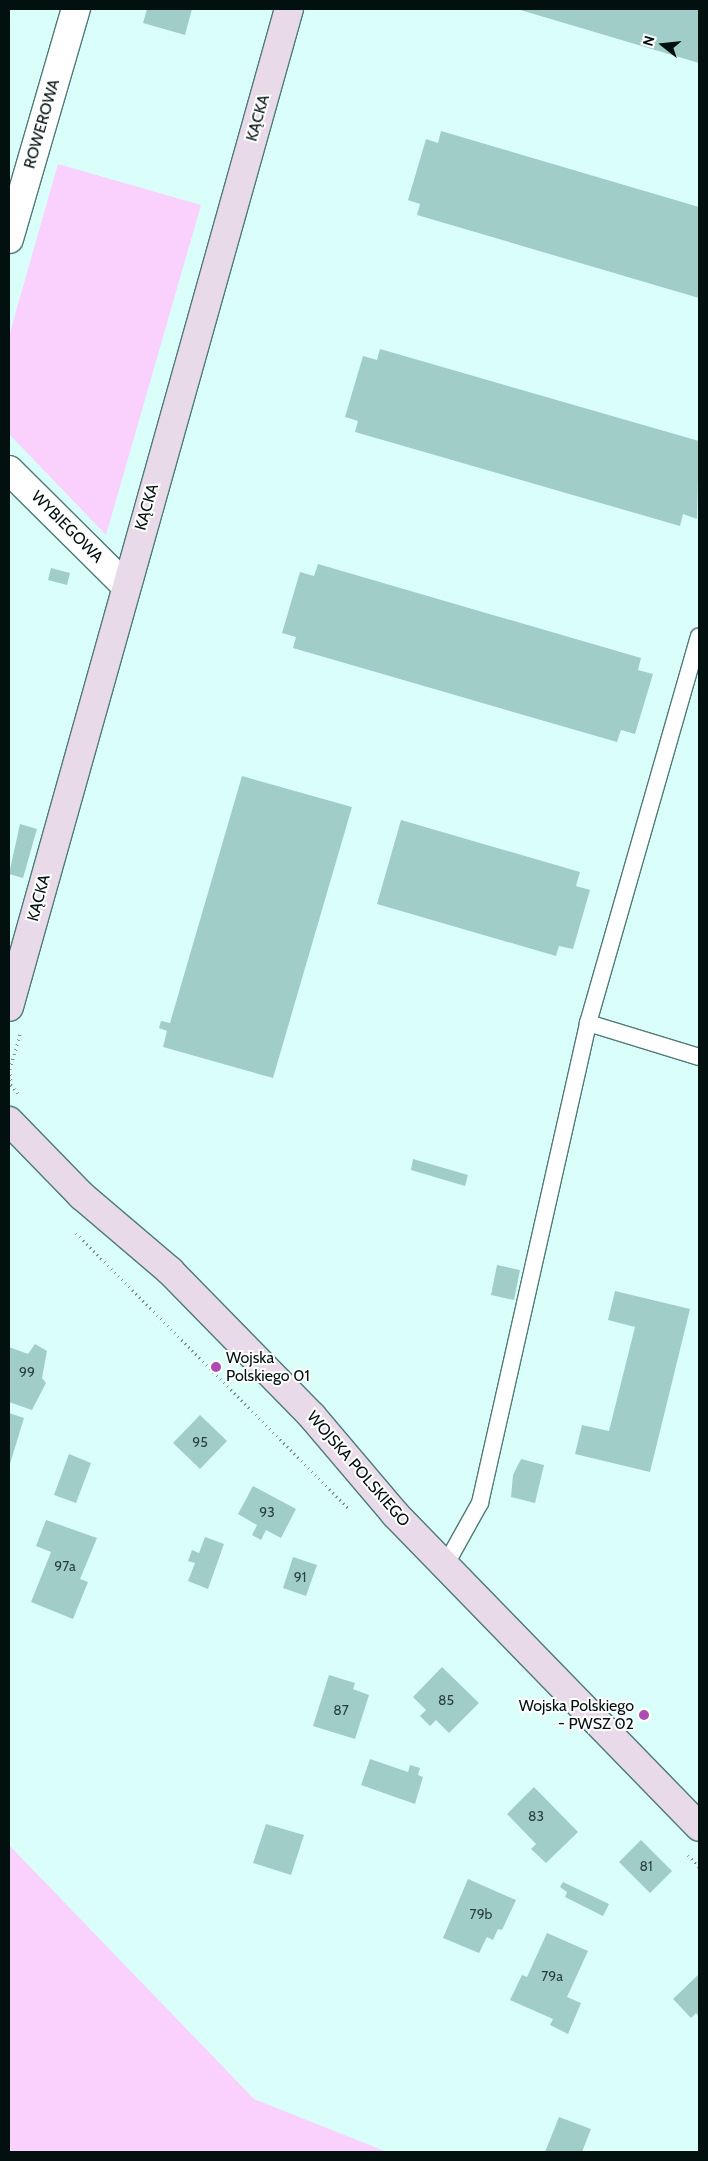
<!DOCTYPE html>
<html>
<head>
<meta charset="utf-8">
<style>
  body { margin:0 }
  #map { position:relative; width:708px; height:2161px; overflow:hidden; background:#dafffb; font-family:Cabin,sans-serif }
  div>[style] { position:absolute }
  .green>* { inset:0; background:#fad0fc }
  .building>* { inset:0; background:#a0cdc8 }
  .path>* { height:3px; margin-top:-1.5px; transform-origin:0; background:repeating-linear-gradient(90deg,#76918e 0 1px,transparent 0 5px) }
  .roads { filter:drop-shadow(1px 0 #4f7a76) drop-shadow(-1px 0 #4f7a76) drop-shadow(0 1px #4f7a76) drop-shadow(0 -1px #4f7a76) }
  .lane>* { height:16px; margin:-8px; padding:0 8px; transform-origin:8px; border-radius:8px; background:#fff }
  .street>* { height:28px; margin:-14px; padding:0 14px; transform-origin:14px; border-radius:14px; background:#fff }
  .secondary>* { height:28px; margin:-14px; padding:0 14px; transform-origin:14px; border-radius:14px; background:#e8dae9 }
  .dots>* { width:14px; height:14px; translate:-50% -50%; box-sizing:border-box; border:2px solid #fff; border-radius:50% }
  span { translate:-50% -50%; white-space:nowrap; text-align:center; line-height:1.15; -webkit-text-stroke:4px #fff; paint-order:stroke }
  .number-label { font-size:14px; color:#2a403e }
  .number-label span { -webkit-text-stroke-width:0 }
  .street-label { font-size:16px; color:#021110 }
  .poi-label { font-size:16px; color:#021110 }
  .left { translate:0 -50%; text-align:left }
  .right { translate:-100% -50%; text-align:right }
  .frame { position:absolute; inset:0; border:10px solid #021110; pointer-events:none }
  .north { position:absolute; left:638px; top:20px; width:50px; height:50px; -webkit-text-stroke:4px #fff; paint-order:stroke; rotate:286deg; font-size:14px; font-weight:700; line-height:20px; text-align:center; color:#021110 }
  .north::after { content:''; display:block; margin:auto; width:18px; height:22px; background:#021110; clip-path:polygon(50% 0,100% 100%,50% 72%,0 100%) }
</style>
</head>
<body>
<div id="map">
  <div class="green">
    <div style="clip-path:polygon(58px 164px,201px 205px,106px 535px,9px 434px,9px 336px)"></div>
    <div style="clip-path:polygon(9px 1845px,254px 2099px,387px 2152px,9px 2152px)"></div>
  </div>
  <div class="building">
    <div style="clip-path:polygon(147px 9px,192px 9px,185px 35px,143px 23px)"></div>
    <div style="clip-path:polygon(517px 9px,699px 9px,699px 63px)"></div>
    <div style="clip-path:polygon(441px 131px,699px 207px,699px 298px,417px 215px,420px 204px,408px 200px,426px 139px,438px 143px)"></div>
    <div style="clip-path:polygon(380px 349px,699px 441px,697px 519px,683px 514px,680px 526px,355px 432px,358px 421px,345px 417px,363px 356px,377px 360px)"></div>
    <div style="clip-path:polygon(318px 564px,641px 658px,638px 670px,653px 674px,635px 734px,621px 730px,617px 742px,293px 648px,296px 637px,282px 633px,300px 572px,314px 576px)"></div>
    <div style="clip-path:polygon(51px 568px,70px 573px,67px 585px,48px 580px)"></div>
    <div style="clip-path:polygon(242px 776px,352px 807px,273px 1078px,163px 1047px,167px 1031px,159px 1028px,161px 1021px,170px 1023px)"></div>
    <div style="clip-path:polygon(401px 820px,580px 872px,576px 886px,590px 890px,573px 949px,559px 946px,556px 956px,377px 904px)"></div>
    <div style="clip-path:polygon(20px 824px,37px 829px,23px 878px,9px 874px)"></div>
    <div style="clip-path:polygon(413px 1159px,468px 1175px,465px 1186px,411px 1170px)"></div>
    <div style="clip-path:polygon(497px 1265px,520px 1270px,514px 1300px,491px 1295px)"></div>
    <div style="clip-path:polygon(615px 1291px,690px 1309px,650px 1472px,575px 1454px,582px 1425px,609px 1431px,635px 1327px,608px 1320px)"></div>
    <div style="clip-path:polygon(35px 1344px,47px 1351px,42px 1378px,46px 1383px,32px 1410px,9px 1402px,9px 1347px,28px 1354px)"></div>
    <div style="clip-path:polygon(9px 1413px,24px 1418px,9px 1467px)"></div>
    <div style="clip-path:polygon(200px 1415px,227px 1441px,200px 1469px,173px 1443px)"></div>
    <div style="clip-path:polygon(69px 1454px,91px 1463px,76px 1503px,54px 1495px)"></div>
    <div style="clip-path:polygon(521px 1459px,544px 1465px,535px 1503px,511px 1497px,513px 1475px)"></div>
    <div style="clip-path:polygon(253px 1486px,296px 1509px,281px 1538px,266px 1530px,261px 1540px,252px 1535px,257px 1525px,238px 1514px)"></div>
    <div style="clip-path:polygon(46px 1520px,97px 1538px,80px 1579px,88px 1582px,73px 1619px,31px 1602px,51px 1552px,36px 1546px)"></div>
    <div style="clip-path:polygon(205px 1537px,224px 1544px,208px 1589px,188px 1581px,195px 1563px,188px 1561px,192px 1550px,199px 1553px)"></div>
    <div style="clip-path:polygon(293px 1557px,317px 1565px,306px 1596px,283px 1588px)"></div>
    <div style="clip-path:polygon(442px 1667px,479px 1703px,449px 1733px,436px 1720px,430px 1726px,420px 1716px,426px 1710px,413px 1697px)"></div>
    <div style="clip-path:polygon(329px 1675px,355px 1683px,353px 1689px,369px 1695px,355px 1739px,313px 1726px)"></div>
    <div style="clip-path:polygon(370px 1759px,408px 1772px,410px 1765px,420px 1768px,418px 1775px,423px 1777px,415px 1804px,361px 1785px)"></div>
    <div style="clip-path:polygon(534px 1787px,578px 1832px,546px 1863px,531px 1849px,536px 1844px,507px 1814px)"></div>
    <div style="clip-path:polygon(266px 1824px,304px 1835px,291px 1875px,253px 1863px)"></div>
    <div style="clip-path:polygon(641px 1840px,672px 1871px,650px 1893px,619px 1862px)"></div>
    <div style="clip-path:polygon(468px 1879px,516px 1900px,502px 1930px,498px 1929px,493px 1940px,487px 1937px,479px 1953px,443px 1938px)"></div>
    <div style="clip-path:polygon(563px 1882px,609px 1904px,603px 1916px,565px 1897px,567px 1892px,560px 1887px)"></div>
    <div style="clip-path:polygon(547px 1933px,588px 1951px,567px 1997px,581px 2003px,568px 2034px,550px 2025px,553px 2019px,510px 2000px,522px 1975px,527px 1977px)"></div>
    <div style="clip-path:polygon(699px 1974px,699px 2017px,696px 2013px,691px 2018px,673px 1999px)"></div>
    <div style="clip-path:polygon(559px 2117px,591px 2129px,582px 2152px,545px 2152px)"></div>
  </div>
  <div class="path">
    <div style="left:18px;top:1093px;width:11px;rotate:-131deg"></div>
    <div style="left:11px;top:1085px;width:16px;rotate:-94deg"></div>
    <div style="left:10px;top:1069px;width:37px;rotate:-74deg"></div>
    <div style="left:76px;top:1233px;width:388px;rotate:45.3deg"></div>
    <div style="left:688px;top:1855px;width:16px;rotate:47deg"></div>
  </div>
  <div class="roads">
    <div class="lane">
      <div style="left:588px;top:1023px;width:116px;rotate:17deg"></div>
      <div style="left:446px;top:1564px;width:70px;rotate:-60.9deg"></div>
      <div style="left:480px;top:1503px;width:492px;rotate:-77.3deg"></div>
      <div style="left:588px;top:1023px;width:402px;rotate:-74deg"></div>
    </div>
    <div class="street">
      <div style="left:9px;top:239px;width:240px;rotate:-73.8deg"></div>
      <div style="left:9px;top:470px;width:163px;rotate:44.8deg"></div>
    </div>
    <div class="secondary">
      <div style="left:9px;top:1007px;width:1037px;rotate:-74.33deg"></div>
      <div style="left:9px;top:1121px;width:105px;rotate:45.8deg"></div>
      <div style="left:82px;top:1196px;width:116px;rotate:40.4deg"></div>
      <div style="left:170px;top:1271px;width:203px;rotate:45.6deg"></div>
      <div style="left:312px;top:1416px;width:128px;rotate:49.7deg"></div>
      <div style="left:395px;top:1514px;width:436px;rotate:45.8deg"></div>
    </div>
  </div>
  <div class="dots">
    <div style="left:216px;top:1367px;background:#ac4bb3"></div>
    <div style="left:644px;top:1715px;background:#ac4bb3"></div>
  </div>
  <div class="number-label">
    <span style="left:27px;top:1372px">99</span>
    <span style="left:200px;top:1442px">95</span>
    <span style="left:267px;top:1512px">93</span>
    <span style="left:65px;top:1566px">97a</span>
    <span style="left:300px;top:1577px">91</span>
    <span style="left:446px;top:1700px">85</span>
    <span style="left:341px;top:1710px">87</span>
    <span style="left:536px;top:1816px">83</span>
    <span style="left:646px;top:1866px">81</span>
    <span style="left:481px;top:1914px">79b</span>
    <span style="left:552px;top:1976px">79a</span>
  </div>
  <div class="street-label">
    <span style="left:258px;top:118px;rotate:-74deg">KĄCKA</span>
    <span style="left:42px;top:124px;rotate:-74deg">ROWEROWA</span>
    <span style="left:147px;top:507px;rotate:-74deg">KĄCKA</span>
    <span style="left:67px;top:527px;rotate:45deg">WYBIEGOWA</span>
    <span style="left:39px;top:898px;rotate:-75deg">KĄCKA</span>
    <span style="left:358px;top:1469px;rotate:49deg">WOJSKA POLSKIEGO</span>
  </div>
  <div class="poi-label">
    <span class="left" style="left:226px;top:1367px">Wojska<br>Polskiego 01</span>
    <span class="right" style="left:634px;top:1715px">Wojska Polskiego<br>- PWSZ 02</span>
  </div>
  <div class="frame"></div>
  <div class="north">N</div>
</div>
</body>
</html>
